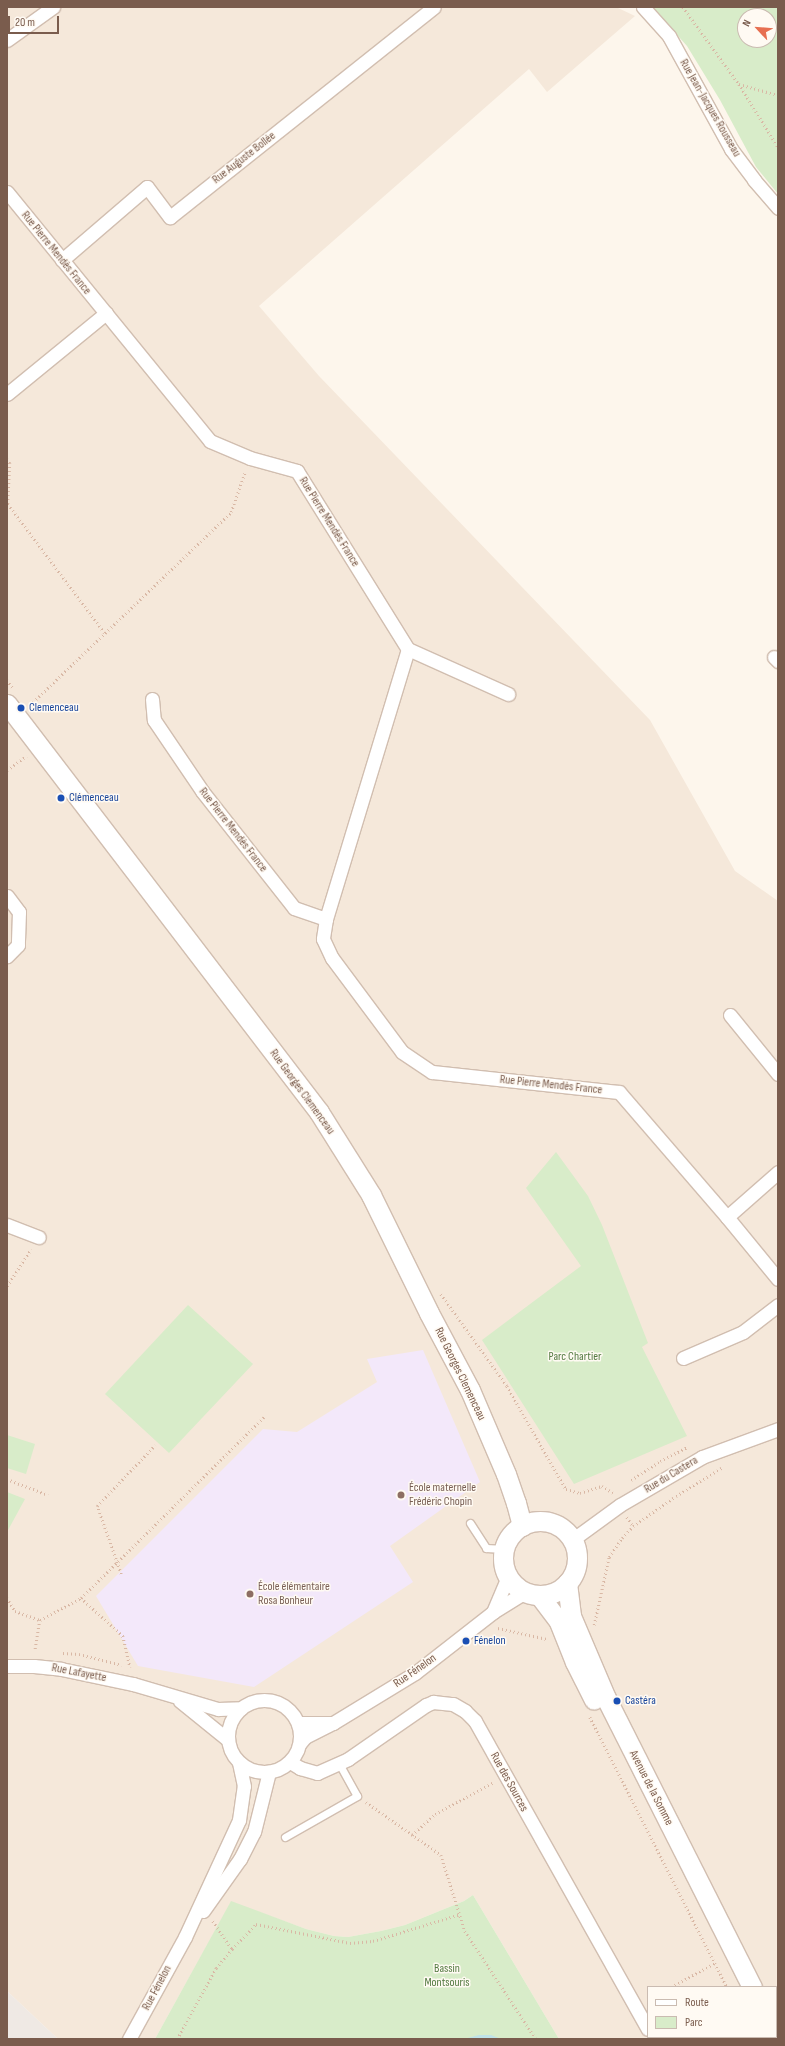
<!DOCTYPE html>
<html>
<head>
<meta charset="utf-8">
<style>
  body { margin:0 }
  #map { position:relative; width:785px; height:2046px; overflow:hidden; background:#fdf6ec; font-family:"Sofia Sans Condensed",sans-serif }
  div>[style] { position:absolute }
  .residential>* { inset:0; background:#f5e8da }
  .industrial>* { inset:0; background:#efe9e4 }
  .education>* { inset:0; background:#f3e8fa }
  .green>* { inset:0; background:#d8ecc9 }
  .water>* { inset:0; background:#bfe3e8 }
  .path>* { height:2.5px; margin-top:-1.25px; transform-origin:0; background:repeating-linear-gradient(90deg,#d9b8a5 0 1px,transparent 0 4px) }
  .roads { filter:drop-shadow(1px 0 #d1beb0) drop-shadow(-1px 0 #d1beb0) drop-shadow(0 1px #d1beb0) drop-shadow(0 -1px #d1beb0) }
  .lane>* { height:7px; margin:-3.5px; padding:0 3.5px; transform-origin:3.5px; border-radius:3.5px; background:#fff }
  .street>* { height:13px; margin:-6.5px; padding:0 6.5px; transform-origin:6.5px; border-radius:6.5px; background:#fff }
  .street>.ring { margin:-6.5px; padding:0; box-sizing:content-box; background:none; border:13px solid #fff; border-radius:50% }
  .secondary>* { height:19px; margin:-9.5px; padding:0 9.5px; transform-origin:9.5px; border-radius:9.5px; background:#fff }
  .secondary>.ring { margin:-9.5px; padding:0; box-sizing:content-box; background:none; border:19px solid #fff; border-radius:50% }
  .dots>* { width:11px; height:11px; translate:-50% -50%; box-sizing:border-box; border:2px solid #fffaf3; border-radius:50% }
  span { translate:-50% -50%; white-space:nowrap; text-align:center; line-height:1.15; -webkit-text-stroke:3px #fffaf3; paint-order:stroke }
  .street-label { font-size:12px; color:#7a5c4d }
  .transit-label { font-size:12px; color:#164399 }
  .left { translate:0 -50%; text-align:left }
  .park-label { font-size:12px; color:#537a41 }
  .education-label { font-size:12px; color:#785e54 }
  .frame { position:absolute; inset:0; border:8px solid #7a5c4d; pointer-events:none }
  .legend { position:absolute; left:647px; top:1986px; width:130px; height:52px; box-sizing:border-box; background:#fffaf3; border:1px solid #cabbb1; margin:0; padding:5px 7px; list-style:none; font-size:12px; color:#7a5c4d }
  .legend li { display:flex; align-items:center; gap:8px; height:20px }
  .legend b { width:20px; border:1px solid #cabbb1 }
  .north { position:absolute; left:737px; top:8px; width:40px; height:40px; box-sizing:border-box; background:#fffaf3; border:1px solid #cabbb1; border-radius:50%; rotate:296deg; font-size:11px; font-weight:700; line-height:16px; text-align:center; color:#7a5c4d }
  .north::after { content:''; display:block; margin:auto; width:14px; height:18px; background:#e76f51; clip-path:polygon(50% 0,100% 100%,50% 72%,0 100%) }
  .scale { position:absolute; left:8px; top:16px; width:51px; height:18px; box-sizing:border-box; border:2px solid #7a5c4d; border-top:0; padding-left:5px; font-size:12px; line-height:14px; white-space:nowrap; color:#7a5c4d; -webkit-text-stroke:3px #fffaf3; paint-order:stroke }
</style>
</head>
<body>
<div id="map">
  <div class="residential">
    <div style="clip-path:polygon(evenodd,11px 7px,616px 7px,635px 16px,547px 92px,529px 69px,259px 306px,319px 376px,650px 720px,735px 871px,778px 901px,778px 2039px,559px 2039px,473px 1895px,464px 1901px,405px 1925px,381px 1931px,348px 1937px,334px 1936px,306px 1929px,231px 1902px,155px 2039px,58px 2039px,7px 1991px,7px 9px,11px 7px,648px 1987px,776px 1987px,776px 2037px,648px 2037px,648px 1987px)"></div>
  </div>
  <div class="industrial">
    <div style="clip-path:polygon(7px 1991px,58px 2039px,7px 2039px)"></div>
  </div>
  <div class="education">
    <div style="clip-path:polygon(423px 1350px,480px 1482px,390px 1546px,413px 1582px,254px 1687px,138px 1666px,96px 1596px,263px 1429px,297px 1432px,377px 1382px,367px 1359px)"></div>
  </div>
  <div class="green">
    <div style="clip-path:polygon(evenodd,652px 7px,778px 7px,778px 194px,756px 167px,720px 100px,687px 46px,652px 7px,745px 16px,769px 16px,769px 40px,745px 40px,745px 16px)"></div>
    <div style="clip-path:polygon(556px 1152px,588px 1196px,602px 1225px,648px 1343px,642px 1347px,687px 1436px,574px 1484px,482px 1340px,581px 1266px,526px 1188px)"></div>
    <div style="clip-path:polygon(188px 1305px,253px 1364px,169px 1453px,105px 1394px)"></div>
    <div style="clip-path:polygon(7px 1435px,35px 1444px,26px 1474px,7px 1468px)"></div>
    <div style="clip-path:polygon(7px 1492px,25px 1499px,7px 1532px)"></div>
    <div style="clip-path:polygon(473px 1895px,559px 2039px,155px 2039px,231px 1901px,306px 1929px,334px 1936px,348px 1937px,381px 1931px,405px 1925px,464px 1901px)"></div>
  </div>
  <div class="water">
    <div style="clip-path:polygon(479px 2035px,491px 2035px,501px 2039px,464px 2039px)"></div>
  </div>
  <div class="path">
    <div style="left:683px;top:7px;width:95px;rotate:54deg"></div>
    <div style="left:739px;top:84px;width:74px;rotate:58.2deg"></div>
    <div style="left:739px;top:84px;width:41px;rotate:15.8deg"></div>
    <div style="left:7px;top:459px;width:5px;rotate:53deg"></div>
    <div style="left:10px;top:463px;width:41px;rotate:92.8deg"></div>
    <div style="left:8px;top:504px;width:161px;rotate:53.1deg"></div>
    <div style="left:7px;top:680px;width:9px;rotate:54deg"></div>
    <div style="left:30px;top:705px;width:279px;rotate:-43.8deg"></div>
    <div style="left:231px;top:512px;width:42px;rotate:-70.7deg"></div>
    <div style="left:7px;top:770px;width:24px;rotate:-36deg"></div>
    <div style="left:7px;top:1286px;width:44px;rotate:-57deg"></div>
    <div style="left:441px;top:1294px;width:113px;rotate:54.3deg"></div>
    <div style="left:507px;top:1386px;width:119px;rotate:60.2deg"></div>
    <div style="left:566px;top:1489px;width:15px;rotate:16deg"></div>
    <div style="left:580px;top:1493px;width:23px;rotate:-18deg"></div>
    <div style="left:602px;top:1486px;width:13px;rotate:32deg"></div>
    <div style="left:7px;top:1479px;width:44px;rotate:21.3deg"></div>
    <div style="left:631px;top:1480px;width:35px;rotate:-33deg"></div>
    <div style="left:660px;top:1461px;width:30px;rotate:-27deg"></div>
    <div style="left:627px;top:1517px;width:11px;rotate:56deg"></div>
    <div style="left:121px;top:1574px;width:72px;rotate:-109.4deg"></div>
    <div style="left:97px;top:1506px;width:84px;rotate:-46.4deg"></div>
    <div style="left:7px;top:1598px;width:15px;rotate:58deg"></div>
    <div style="left:15px;top:1611px;width:27px;rotate:20deg"></div>
    <div style="left:40px;top:1620px;width:31px;rotate:99deg"></div>
    <div style="left:81px;top:1598px;width:57px;rotate:42.1deg"></div>
    <div style="left:123px;top:1636px;width:32px;rotate:77deg"></div>
    <div style="left:40px;top:1620px;width:47px;rotate:-28.2deg"></div>
    <div style="left:81px;top:1598px;width:259px;rotate:-44.7deg"></div>
    <div style="left:594px;top:1625px;width:70px;rotate:-77.6deg"></div>
    <div style="left:609px;top:1557px;width:23px;rotate:-56deg"></div>
    <div style="left:622px;top:1538px;width:16px;rotate:-47deg"></div>
    <div style="left:633px;top:1526px;width:52px;rotate:-34.9deg"></div>
    <div style="left:676px;top:1496px;width:55px;rotate:-31.7deg"></div>
    <div style="left:498px;top:1628px;width:50px;rotate:12.7deg"></div>
    <div style="left:63px;top:1653px;width:16px;rotate:4deg"></div>
    <div style="left:79px;top:1654px;width:44px;rotate:14.3deg"></div>
    <div style="left:590px;top:1717px;width:303px;rotate:63.1deg"></div>
    <div style="left:366px;top:1802px;width:92px;rotate:35.2deg"></div>
    <div style="left:441px;top:1855px;width:80px;rotate:72.5deg"></div>
    <div style="left:465px;top:1931px;width:129px;rotate:56.7deg"></div>
    <div style="left:412px;top:1835px;width:31px;rotate:-42deg"></div>
    <div style="left:435px;top:1814px;width:67px;rotate:-28.5deg"></div>
    <div style="left:213px;top:1921px;width:34px;rotate:56deg"></div>
    <div style="left:232px;top:1949px;width:35px;rotate:-46deg"></div>
    <div style="left:256px;top:1924px;width:96px;rotate:11.4deg"></div>
    <div style="left:350px;top:1943px;width:23px;rotate:-5deg"></div>
    <div style="left:373px;top:1941px;width:91px;rotate:-17.2deg"></div>
    <div style="left:671px;top:1987px;width:50px;rotate:-28.6deg"></div>
    <div style="left:776px;top:2007px;width:4px;rotate:63deg"></div>
    <div style="left:752px;top:2037px;width:2px;rotate:63deg"></div>
    <div style="left:177px;top:2039px;width:81px;rotate:-61.2deg"></div>
    <div style="left:216px;top:1968px;width:25px;rotate:-50deg"></div>
  </div>
  <div class="roads">
    <div class="lane">
      <div style="left:470px;top:1523px;width:30px;rotate:57deg"></div>
      <div style="left:486px;top:1548px;width:18px;rotate:3deg"></div>
      <div style="left:285px;top:1837px;width:83px;rotate:-29.7deg"></div>
      <div style="left:357px;top:1796px;width:37px;rotate:-119deg"></div>
    </div>
    <div class="street">
      <div style="left:643px;top:7px;width:39px;rotate:48deg"></div>
      <div style="left:669px;top:36px;width:129px;rotate:61.2deg"></div>
      <div style="left:731px;top:149px;width:39px;rotate:53deg"></div>
      <div style="left:754px;top:180px;width:37px;rotate:49deg"></div>
      <div style="left:7px;top:40px;width:57px;rotate:-35.7deg"></div>
      <div style="left:7px;top:192px;width:321px;rotate:50.8deg"></div>
      <div style="left:210px;top:441px;width:43px;rotate:23deg"></div>
      <div style="left:250px;top:458px;width:49px;rotate:15.5deg"></div>
      <div style="left:297px;top:471px;width:210px;rotate:58.1deg"></div>
      <div style="left:408px;top:649px;width:282px;rotate:106.9deg"></div>
      <div style="left:62px;top:260px;width:112px;rotate:-40.7deg"></div>
      <div style="left:147px;top:187px;width:38px;rotate:53deg"></div>
      <div style="left:170px;top:217px;width:337px;rotate:-38.5deg"></div>
      <div style="left:7px;top:394px;width:128px;rotate:-39.3deg"></div>
      <div style="left:408px;top:649px;width:110px;rotate:24.2deg"></div>
      <div style="left:774px;top:657px;width:6px;rotate:45deg"></div>
      <div style="left:152px;top:699px;width:21px;rotate:85deg"></div>
      <div style="left:154px;top:720px;width:86px;rotate:55.9deg"></div>
      <div style="left:202px;top:791px;width:149px;rotate:51.8deg"></div>
      <div style="left:294px;top:908px;width:34px;rotate:19deg"></div>
      <div style="left:326px;top:919px;width:20px;rotate:99deg"></div>
      <div style="left:323px;top:939px;width:21px;rotate:65deg"></div>
      <div style="left:332px;top:958px;width:117px;rotate:53.3deg"></div>
      <div style="left:402px;top:1052px;width:36px;rotate:34deg"></div>
      <div style="left:432px;top:1072px;width:188px;rotate:6.1deg"></div>
      <div style="left:619px;top:1092px;width:165px;rotate:49.2deg"></div>
      <div style="left:727px;top:1217px;width:80px;rotate:50.6deg"></div>
      <div style="left:7px;top:896px;width:20px;rotate:53deg"></div>
      <div style="left:19px;top:912px;width:33px;rotate:92deg"></div>
      <div style="left:18px;top:945px;width:16px;rotate:135deg"></div>
      <div style="left:730px;top:1015px;width:76px;rotate:50.9deg"></div>
      <div style="left:727px;top:1217px;width:68px;rotate:-41.4deg"></div>
      <div style="left:7px;top:1225px;width:34px;rotate:21deg"></div>
      <div style="left:683px;top:1358px;width:65px;rotate:-23.4deg"></div>
      <div style="left:743px;top:1332px;width:44px;rotate:-37.6deg"></div>
      <div style="left:572px;top:1540px;width:59px;rotate:-36.1deg"></div>
      <div style="left:620px;top:1505px;width:95px;rotate:-30.3deg"></div>
      <div style="left:702px;top:1457px;width:81px;rotate:-20.2deg"></div>
      <div style="left:493px;top:1612px;width:38px;rotate:-67deg"></div>
      <div style="left:7px;top:1666px;width:27px"></div>
      <div style="left:34px;top:1666px;width:27px;rotate:6deg"></div>
      <div style="left:61px;top:1669px;width:74px;rotate:11.8deg"></div>
      <div style="left:133px;top:1684px;width:89px;rotate:16.4deg"></div>
      <div style="left:218px;top:1709px;width:23px;rotate:-2deg"></div>
      <div class="ring" style="left:228px;top:1700px;width:59px;height:59px"></div>
      <div style="left:180px;top:1701px;width:60px;rotate:39deg"></div>
      <div style="left:298px;top:1723px;width:35px"></div>
      <div style="left:300px;top:1743px;width:8px;rotate:-50deg"></div>
      <div style="left:305px;top:1737px;width:31px;rotate:-27deg"></div>
      <div style="left:333px;top:1723px;width:96px;rotate:-31.4deg"></div>
      <div style="left:415px;top:1673px;width:99px;rotate:-38deg"></div>
      <div style="left:493px;top:1612px;width:38px;rotate:-32deg"></div>
      <div style="left:290px;top:1762px;width:12px;rotate:31deg"></div>
      <div style="left:300px;top:1768px;width:18px;rotate:16deg"></div>
      <div style="left:317px;top:1773px;width:34px;rotate:-24deg"></div>
      <div style="left:348px;top:1759px;width:95px;rotate:-34.7deg"></div>
      <div style="left:426px;top:1705px;width:8px;rotate:-23deg"></div>
      <div style="left:433px;top:1702px;width:20px;rotate:6deg"></div>
      <div style="left:453px;top:1704px;width:14px;rotate:30deg"></div>
      <div style="left:465px;top:1711px;width:14px;rotate:45deg"></div>
      <div style="left:475px;top:1721px;width:353px;rotate:60.7deg"></div>
      <div style="left:203px;top:1911px;width:64px;rotate:-54.6deg"></div>
      <div style="left:240px;top:1859px;width:30px;rotate:-63deg"></div>
      <div style="left:254px;top:1832px;width:62px;rotate:-76deg"></div>
      <div style="left:129px;top:2039px;width:116px;rotate:-61.2deg"></div>
      <div style="left:185px;top:1937px;width:129px;rotate:-65.2deg"></div>
      <div style="left:239px;top:1820px;width:34px;rotate:-82deg"></div>
      <div style="left:244px;top:1786px;width:24px;rotate:-102deg"></div>
    </div>
    <div class="secondary">
      <div style="left:7px;top:704px;width:514px;rotate:52.59deg"></div>
      <div style="left:319px;top:1112px;width:98px;rotate:57.9deg"></div>
      <div style="left:371px;top:1195px;width:131px;rotate:63.8deg"></div>
      <div style="left:429px;top:1313px;width:87px;rotate:62deg"></div>
      <div style="left:470px;top:1390px;width:91px;rotate:66.8deg"></div>
      <div style="left:506px;top:1474px;width:31px;rotate:71deg"></div>
      <div style="left:516px;top:1503px;width:24px;rotate:75deg"></div>
      <div class="ring" style="left:503px;top:1521px;width:55px;height:55px"></div>
      <div style="left:567px;top:1583px;width:33px;rotate:83deg"></div>
      <div style="left:571px;top:1616px;width:89px;rotate:66.9deg"></div>
      <div style="left:606px;top:1698px;width:324px;rotate:63.2deg"></div>
      <div style="left:539px;top:1595px;width:34px;rotate:53deg"></div>
      <div style="left:559px;top:1622px;width:43px;rotate:68.2deg"></div>
      <div style="left:575px;top:1662px;width:42px;rotate:63.4deg"></div>
      <div style="left:776px;top:2034px;width:4px;rotate:63deg"></div>
    </div>
  </div>
  <div class="dots">
    <div style="left:21px;top:708px;background:#1a4fb4"></div>
    <div style="left:61px;top:798px;background:#1a4fb4"></div>
    <div style="left:401px;top:1495px;background:#8d6e63"></div>
    <div style="left:250px;top:1594px;background:#8d6e63"></div>
    <div style="left:466px;top:1641px;background:#1a4fb4"></div>
    <div style="left:617px;top:1701px;background:#1a4fb4"></div>
  </div>
  <div class="street-label">
    <span style="left:710px;top:108px;rotate:60deg">Rue Jean-Jacques Rousseau</span>
    <span style="left:244px;top:158px;rotate:-38deg">Rue Auguste Bollée</span>
    <span style="left:56px;top:253px;rotate:51deg">Rue Pierre Mendès France</span>
    <span style="left:329px;top:522px;rotate:58deg">Rue Pierre Mendès France</span>
    <span style="left:233px;top:830px;rotate:52deg">Rue Pierre Mendès France</span>
    <span style="left:551px;top:1085px;rotate:6deg">Rue Pierre Mendès France</span>
    <span style="left:302px;top:1092px;rotate:54deg">Rue Georges Clemenceau</span>
    <span style="left:460px;top:1374px;rotate:64deg">Rue Georges Clemenceau</span>
    <span style="left:671px;top:1475px;rotate:-31deg">Rue du Castera</span>
    <span style="left:415px;top:1671px;rotate:-35deg">Rue Fénelon</span>
    <span style="left:79px;top:1673px;rotate:11deg">Rue Lafayette</span>
    <span style="left:509px;top:1782px;rotate:61deg">Rue des Sources</span>
    <span style="left:651px;top:1788px;rotate:63deg">Avenue de la Somme</span>
    <span style="left:157px;top:1988px;rotate:-62deg">Rue Fénelon</span>
  </div>
  <div class="transit-label">
    <span class="left" style="left:29px;top:708px">Clemenceau</span>
    <span class="left" style="left:69px;top:798px">Clémenceau</span>
    <span class="left" style="left:474px;top:1641px">Fénelon</span>
    <span class="left" style="left:625px;top:1701px">Castéra</span>
  </div>
  <div class="park-label">
    <span style="left:575px;top:1357px">Parc Chartier</span>
    <span style="left:447px;top:1976px">Bassin<br>Montsouris</span>
  </div>
  <div class="education-label">
    <span class="left" style="left:409px;top:1495px">École maternelle<br>Frédéric Chopin</span>
    <span class="left" style="left:258px;top:1594px">École élémentaire<br>Rosa Bonheur</span>
  </div>
  <div class="frame"></div>
  <ul class="legend">
  <li><b style="height:5px;background:#fff"></b>Route</li>
  <li><b style="height:11px;background:#d8ecc9"></b>Parc</li>
  </ul>
  <div class="north">N</div>
  <div class="scale">20 m</div>
</div>
</body>
</html>
